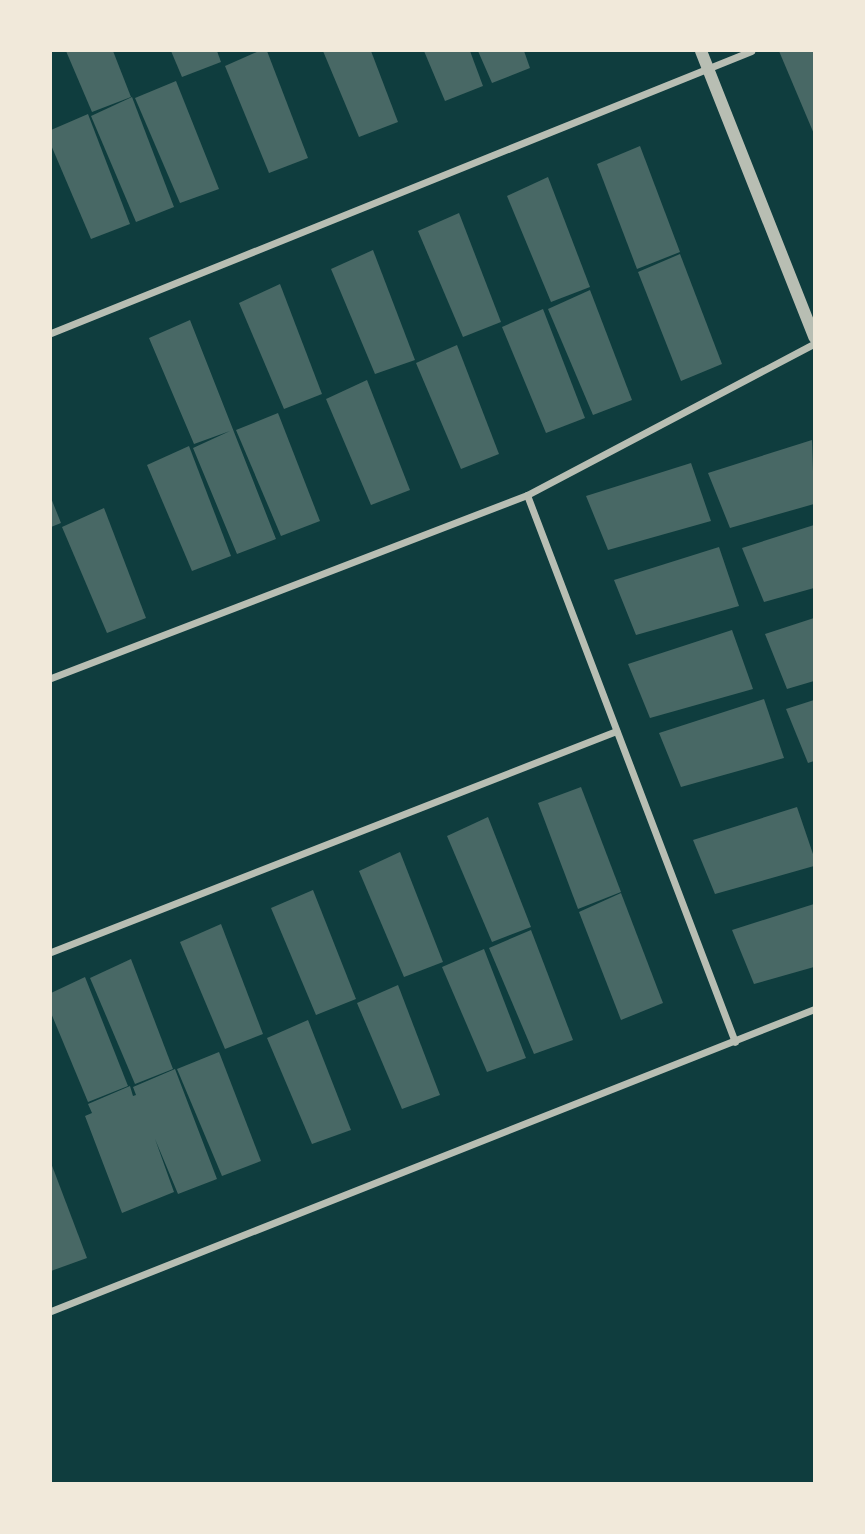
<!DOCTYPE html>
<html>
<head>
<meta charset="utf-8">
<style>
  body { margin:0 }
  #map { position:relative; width:865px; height:1534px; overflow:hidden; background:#0f3d3e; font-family:"PT Sans Narrow",sans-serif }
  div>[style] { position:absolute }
  .building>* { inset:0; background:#486865 }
  .minor>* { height:7px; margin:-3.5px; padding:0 3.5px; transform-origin:3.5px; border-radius:3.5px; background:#b8beb3 }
  .tertiary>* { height:12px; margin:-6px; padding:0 6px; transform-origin:6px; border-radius:6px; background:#b8beb3 }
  span { translate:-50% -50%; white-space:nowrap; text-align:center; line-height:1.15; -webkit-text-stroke:7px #f1e9da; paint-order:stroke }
  .frame { position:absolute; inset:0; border:52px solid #f1e9da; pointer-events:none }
</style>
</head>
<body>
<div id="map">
  <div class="building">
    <div style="clip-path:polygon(66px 51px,113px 51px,131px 97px,92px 112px)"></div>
    <div style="clip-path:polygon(171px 51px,217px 51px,221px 62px,182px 77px)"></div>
    <div style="clip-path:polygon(259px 51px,267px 51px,308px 158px,269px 173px,225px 66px)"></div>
    <div style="clip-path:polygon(323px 51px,371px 51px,398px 122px,359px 137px)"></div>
    <div style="clip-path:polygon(424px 51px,470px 51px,483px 86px,445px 101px)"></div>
    <div style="clip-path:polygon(478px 51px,524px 51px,530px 68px,492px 83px)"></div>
    <div style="clip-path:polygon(779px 51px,814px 51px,814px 134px)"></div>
    <div style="clip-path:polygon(176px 81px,219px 189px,180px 203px,135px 98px)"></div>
    <div style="clip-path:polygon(132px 97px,174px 207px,136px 222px,91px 116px)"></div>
    <div style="clip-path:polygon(88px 114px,130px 224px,91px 239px,51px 145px,51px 130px)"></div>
    <div style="clip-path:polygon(640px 146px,680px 252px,637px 269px,597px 164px)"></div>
    <div style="clip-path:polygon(548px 177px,590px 287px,551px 302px,507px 196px)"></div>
    <div style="clip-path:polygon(459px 213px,501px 322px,463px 337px,418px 231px)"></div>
    <div style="clip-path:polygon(373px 250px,415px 360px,375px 374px,331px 269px)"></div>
    <div style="clip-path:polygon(680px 254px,722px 364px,681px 381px,638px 272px)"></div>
    <div style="clip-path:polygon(280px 284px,322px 394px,284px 409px,239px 303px)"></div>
    <div style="clip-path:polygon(590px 290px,632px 400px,593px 415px,548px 309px)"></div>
    <div style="clip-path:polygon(543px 309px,585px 418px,546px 433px,502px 327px)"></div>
    <div style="clip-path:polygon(190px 320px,276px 539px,237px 554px,193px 448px,230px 431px,194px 444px,149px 338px)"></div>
    <div style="clip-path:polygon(457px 345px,499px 454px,461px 469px,416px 363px)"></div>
    <div style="clip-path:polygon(367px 380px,410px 490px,371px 505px,326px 399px)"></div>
    <div style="clip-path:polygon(278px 413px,320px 521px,281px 536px,236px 430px)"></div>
    <div style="clip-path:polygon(812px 440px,814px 504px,730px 528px,708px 473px)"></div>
    <div style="clip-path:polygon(189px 446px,231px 556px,192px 571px,147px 465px)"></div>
    <div style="clip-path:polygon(691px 463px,711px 521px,608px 550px,586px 496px)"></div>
    <div style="clip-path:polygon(51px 498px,61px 523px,51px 527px)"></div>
    <div style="clip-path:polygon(104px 508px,146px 618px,107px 633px,62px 527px)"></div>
    <div style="clip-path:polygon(814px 525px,814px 588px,764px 602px,742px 548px)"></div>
    <div style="clip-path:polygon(719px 547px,739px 606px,636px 635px,614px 580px)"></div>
    <div style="clip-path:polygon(814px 618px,814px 681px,787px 689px,765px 634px)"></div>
    <div style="clip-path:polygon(732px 630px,753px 689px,650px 718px,628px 664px)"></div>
    <div style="clip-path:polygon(764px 699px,784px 758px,681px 787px,659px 733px)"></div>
    <div style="clip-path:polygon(814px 700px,814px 761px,808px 763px,786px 709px)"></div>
    <div style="clip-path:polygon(581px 787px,621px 892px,578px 909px,538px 803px)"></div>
    <div style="clip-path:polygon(797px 807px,814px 857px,814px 866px,715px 894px,693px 840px)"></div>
    <div style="clip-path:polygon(488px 817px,531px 927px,492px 942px,447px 836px)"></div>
    <div style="clip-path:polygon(400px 852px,443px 962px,404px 977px,359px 871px)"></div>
    <div style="clip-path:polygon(313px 890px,356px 999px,316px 1015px,271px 908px)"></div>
    <div style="clip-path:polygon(621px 893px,663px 1003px,621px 1020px,579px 912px)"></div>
    <div style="clip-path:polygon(814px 904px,814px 967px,754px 984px,732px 930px)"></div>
    <div style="clip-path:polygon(221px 924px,263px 1034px,225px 1049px,180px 942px)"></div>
    <div style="clip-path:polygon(531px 930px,573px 1040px,534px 1054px,489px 948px)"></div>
    <div style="clip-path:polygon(484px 949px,526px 1058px,487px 1072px,442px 967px)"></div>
    <div style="clip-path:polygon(131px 959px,173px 1069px,135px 1084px,90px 978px)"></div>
    <div style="clip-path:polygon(85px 977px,128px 1086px,88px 1102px,51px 1013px,51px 993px)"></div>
    <div style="clip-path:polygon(398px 985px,440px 1095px,402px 1109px,357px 1003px)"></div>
    <div style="clip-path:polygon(308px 1020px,351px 1130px,312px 1144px,267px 1038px)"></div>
    <div style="clip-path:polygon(219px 1052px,261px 1161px,222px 1176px,177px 1069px)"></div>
    <div style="clip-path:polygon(175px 1069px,217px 1179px,178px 1194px,155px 1139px,174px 1192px,122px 1213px,85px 1116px,92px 1113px,88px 1104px,130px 1086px,133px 1096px,136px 1095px,133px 1087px)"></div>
    <div style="clip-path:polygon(51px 1163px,87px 1258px,51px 1271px)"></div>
  </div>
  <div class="minor">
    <div style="left:51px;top:333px;width:755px;rotate:-21.94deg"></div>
    <div style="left:527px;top:495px;width:585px;rotate:69.18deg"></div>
    <div style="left:51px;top:678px;width:510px;rotate:-21.03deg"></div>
    <div style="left:527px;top:495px;width:324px;rotate:-27.8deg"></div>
    <div style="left:51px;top:952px;width:607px;rotate:-21.36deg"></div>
    <div style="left:51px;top:1311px;width:821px;rotate:-21.59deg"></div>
  </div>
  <div class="tertiary">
    <div style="left:701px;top:51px;width:308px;rotate:68.4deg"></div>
  </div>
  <div class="frame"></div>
</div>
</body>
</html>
